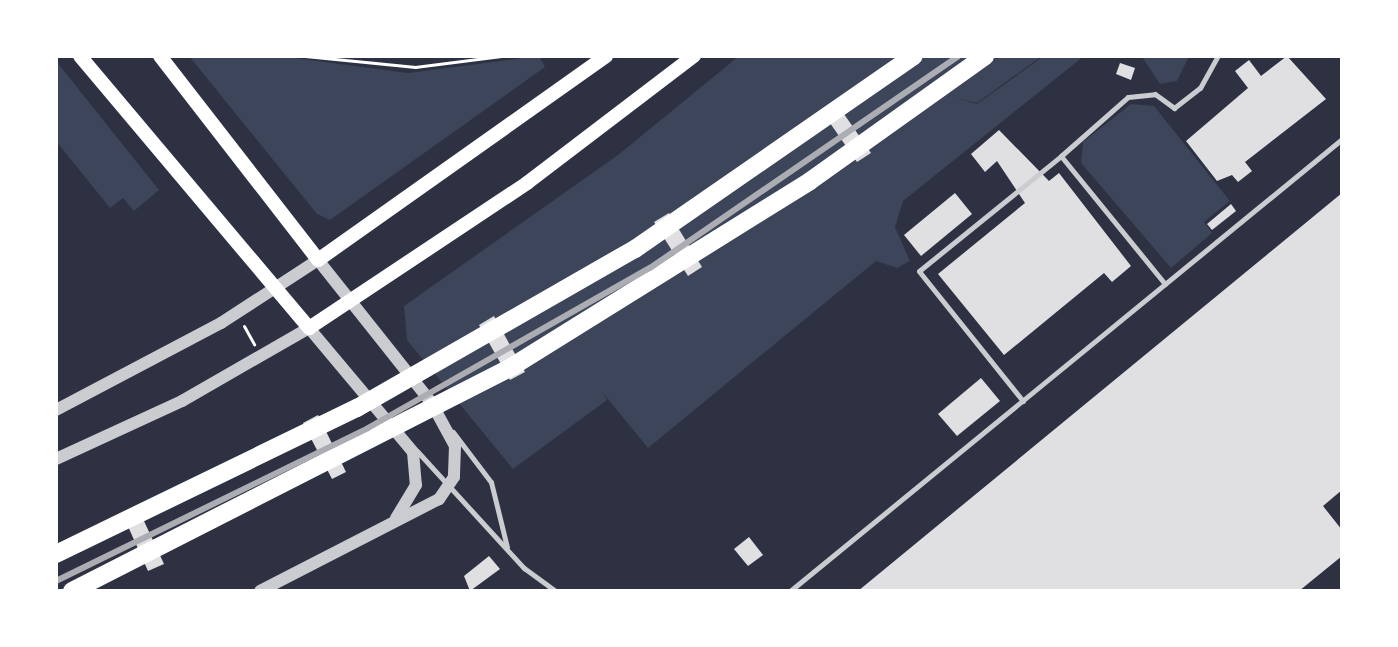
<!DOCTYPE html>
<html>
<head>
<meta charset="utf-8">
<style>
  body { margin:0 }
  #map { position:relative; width:1398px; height:647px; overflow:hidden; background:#2d3142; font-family:"Fira Sans",sans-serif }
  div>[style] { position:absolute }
  .green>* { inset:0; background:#3c4559 }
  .building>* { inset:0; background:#e0e0e3 }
  .path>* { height:3px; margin:-1.5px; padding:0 1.5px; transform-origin:1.5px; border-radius:1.5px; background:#fff }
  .service>* { height:5px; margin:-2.5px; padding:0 2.5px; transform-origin:2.5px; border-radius:2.5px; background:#caccd0 }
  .tertiary>* { height:12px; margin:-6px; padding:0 6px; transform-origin:6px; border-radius:6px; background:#caccd0 }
  .secondary>* { height:14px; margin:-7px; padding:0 7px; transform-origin:7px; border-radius:7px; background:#fff }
  .motorway>* { height:18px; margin:-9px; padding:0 9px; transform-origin:9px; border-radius:9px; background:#fff }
  .rail>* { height:6px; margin:-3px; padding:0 3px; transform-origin:3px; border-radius:3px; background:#abadb3 }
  span { translate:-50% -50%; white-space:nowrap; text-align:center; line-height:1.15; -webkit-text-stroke:8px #fff; paint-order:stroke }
  .frame { position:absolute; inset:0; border:58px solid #fff; pointer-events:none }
</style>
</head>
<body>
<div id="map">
  <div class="green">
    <div style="clip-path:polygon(189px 56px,279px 56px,408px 73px,539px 56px,545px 67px,330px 220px,317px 214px)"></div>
    <div style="clip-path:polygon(739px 56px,1042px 56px,977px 103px,956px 98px,977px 104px,1044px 56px,1084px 56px,903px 201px,895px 227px,910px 261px,897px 268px,876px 261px,648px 448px,603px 393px,607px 400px,513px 469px,407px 340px,404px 306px,618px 155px)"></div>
    <div style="clip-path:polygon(1189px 56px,1177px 81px,1160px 84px,1142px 57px)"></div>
    <div style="clip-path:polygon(56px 61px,159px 190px,134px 211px,123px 198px,110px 208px,56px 141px)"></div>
    <div style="clip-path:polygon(1131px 104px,1154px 106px,1230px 201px,1204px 222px,1212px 233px,1171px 268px,1081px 163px,1083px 142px)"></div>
  </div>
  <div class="building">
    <div style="clip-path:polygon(1287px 56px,1326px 99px,1245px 162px,1252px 171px,1238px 182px,1232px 175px,1217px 181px,1186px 141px,1248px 88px,1235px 71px,1249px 60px,1261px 76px)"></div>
    <div style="clip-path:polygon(1120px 63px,1135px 68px,1131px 80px,1116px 74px)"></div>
    <div style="clip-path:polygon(835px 101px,871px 153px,857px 162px,821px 110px)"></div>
    <div style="clip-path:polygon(999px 130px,1049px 181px,1059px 173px,1131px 266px,1112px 282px,1104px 273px,1004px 355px,938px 274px,1025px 203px,997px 161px,985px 172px,971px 154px)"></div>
    <div style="clip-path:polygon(955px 193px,972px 214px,921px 256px,904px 235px)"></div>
    <div style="clip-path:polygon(1342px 193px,1342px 490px,1323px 506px,1342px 530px,1342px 556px,1299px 591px,858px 591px)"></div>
    <div style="clip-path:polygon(1231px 204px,1236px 211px,1212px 230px,1207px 224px)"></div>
    <div style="clip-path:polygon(669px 213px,702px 267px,688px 276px,654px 222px)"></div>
    <div style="clip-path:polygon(494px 316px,525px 372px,510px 380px,479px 325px)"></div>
    <div style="clip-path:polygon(981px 378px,1000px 401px,957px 436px,938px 414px)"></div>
    <div style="clip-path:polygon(318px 415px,346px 472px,332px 479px,303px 423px)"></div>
    <div style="clip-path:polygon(137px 506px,164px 564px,148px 571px,122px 513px)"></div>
    <div style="clip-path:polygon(749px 537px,763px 555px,748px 566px,734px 549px)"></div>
    <div style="clip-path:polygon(489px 556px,500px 569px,470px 591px,464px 576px)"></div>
  </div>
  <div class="path">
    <div style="left:305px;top:56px;width:111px;rotate:5.7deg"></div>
    <div style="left:415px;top:67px;width:87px;rotate:-7.3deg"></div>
    <div style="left:244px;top:326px;width:21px;rotate:61deg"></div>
  </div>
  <div class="service">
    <div style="left:1165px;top:284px;width:165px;rotate:-129.1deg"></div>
    <div style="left:1061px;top:156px;width:89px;rotate:-41.4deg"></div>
    <div style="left:1128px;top:97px;width:27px;rotate:-6deg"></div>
    <div style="left:1155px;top:94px;width:24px;rotate:36deg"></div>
    <div style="left:1174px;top:108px;width:33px;rotate:-38deg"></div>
    <div style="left:1200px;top:88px;width:37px;rotate:-61deg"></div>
    <div style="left:1023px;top:401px;width:166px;rotate:-128.7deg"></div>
    <div style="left:919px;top:271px;width:183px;rotate:-39deg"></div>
    <div style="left:453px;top:432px;width:63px;rotate:52.8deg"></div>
    <div style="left:491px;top:482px;width:67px;rotate:76.2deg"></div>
    <div style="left:417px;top:451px;width:159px;rotate:47.6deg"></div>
    <div style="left:524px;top:568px;width:39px;rotate:36deg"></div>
    <div style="left:790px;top:591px;width:713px;rotate:-39.31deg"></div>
  </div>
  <div class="tertiary">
    <div style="left:56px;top:410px;width:187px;rotate:-27.8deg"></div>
    <div style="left:221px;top:323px;width:116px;rotate:-33deg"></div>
    <div style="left:318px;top:260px;width:181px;rotate:51.5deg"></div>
    <div style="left:431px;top:402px;width:50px;rotate:61.4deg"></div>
    <div style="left:455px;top:446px;width:31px;rotate:92deg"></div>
    <div style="left:454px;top:477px;width:27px;rotate:124deg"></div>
    <div style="left:439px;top:499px;width:201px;rotate:152.8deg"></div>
    <div style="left:56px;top:459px;width:139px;rotate:-24.7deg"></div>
    <div style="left:182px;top:401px;width:146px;rotate:-29.9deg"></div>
    <div style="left:309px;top:328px;width:162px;rotate:50deg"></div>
    <div style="left:413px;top:452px;width:33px;rotate:85deg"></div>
    <div style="left:416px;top:485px;width:39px;rotate:121deg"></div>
  </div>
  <div class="secondary">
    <div style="left:80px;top:56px;width:356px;rotate:49.9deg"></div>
    <div style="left:309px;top:328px;width:262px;rotate:-33.6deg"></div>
    <div style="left:527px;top:183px;width:210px;rotate:-37.3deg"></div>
    <div style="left:160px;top:56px;width:258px;rotate:52.2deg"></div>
    <div style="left:318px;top:260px;width:353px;rotate:-35.3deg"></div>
  </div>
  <div class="motorway">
    <div style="left:56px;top:554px;width:335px;rotate:-25.9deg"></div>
    <div style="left:357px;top:408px;width:320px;rotate:-29.8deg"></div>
    <div style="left:635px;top:249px;width:339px;rotate:-34.7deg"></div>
    <div style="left:72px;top:591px;width:495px;rotate:-27deg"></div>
    <div style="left:513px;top:366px;width:350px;rotate:-31.9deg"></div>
    <div style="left:810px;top:181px;width:215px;rotate:-35.5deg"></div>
  </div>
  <div class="rail">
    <div style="left:56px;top:581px;width:347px;rotate:-26.1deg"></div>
    <div style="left:368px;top:428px;width:324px;rotate:-29.6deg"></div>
    <div style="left:650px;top:268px;width:374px;rotate:-34.5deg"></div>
  </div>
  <div class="frame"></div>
</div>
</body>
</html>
